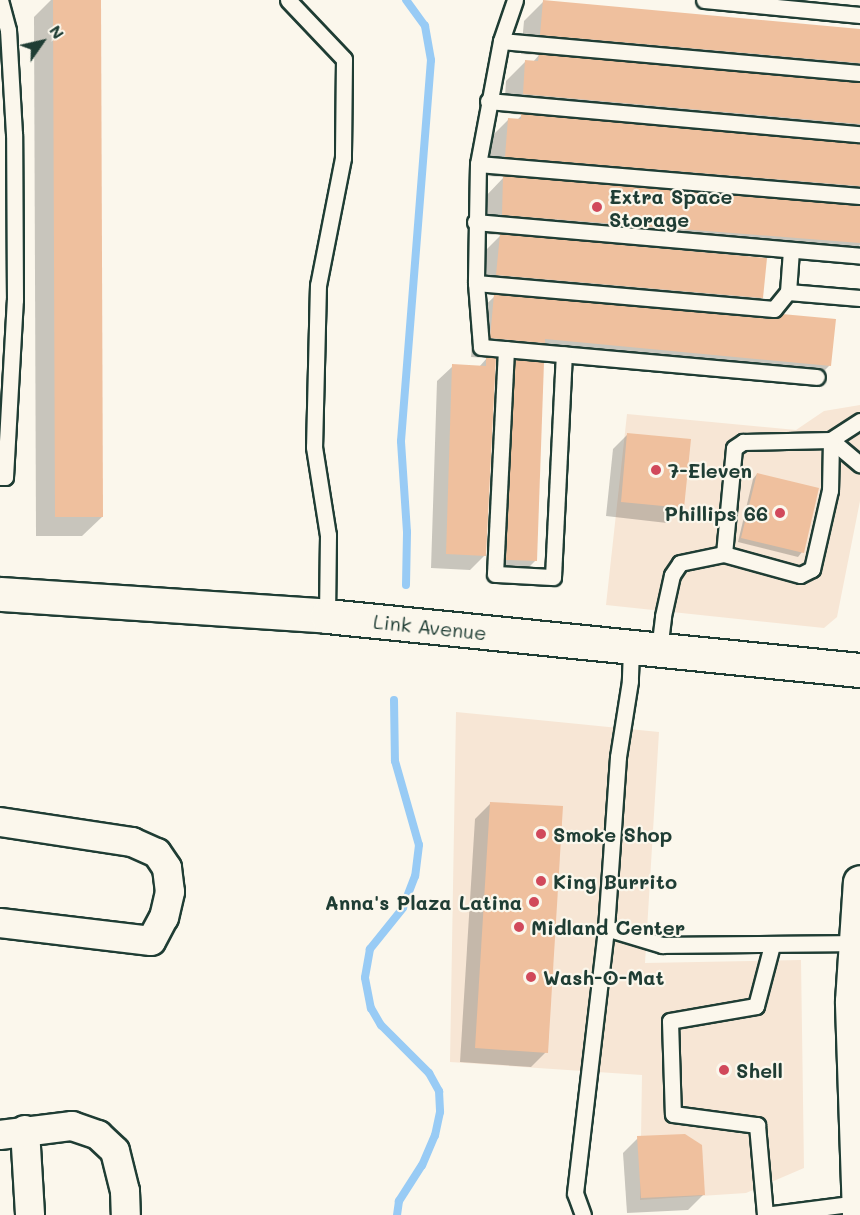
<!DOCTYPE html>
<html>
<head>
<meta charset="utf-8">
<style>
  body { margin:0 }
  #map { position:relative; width:860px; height:1215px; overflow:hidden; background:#fbf7ec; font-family:Mali,sans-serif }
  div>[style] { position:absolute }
  .built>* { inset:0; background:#f7e6d5 }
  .shadow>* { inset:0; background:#0003 }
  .stream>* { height:8px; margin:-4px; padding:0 4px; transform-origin:4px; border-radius:4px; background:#98cbf5 }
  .building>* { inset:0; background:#efc09e }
  .roads { filter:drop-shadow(2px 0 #1f3d34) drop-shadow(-2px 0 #1f3d34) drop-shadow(0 2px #1f3d34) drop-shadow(0 -2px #1f3d34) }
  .lane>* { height:15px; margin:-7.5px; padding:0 7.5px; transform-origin:7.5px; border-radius:7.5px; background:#fbf7ec }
  .street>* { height:28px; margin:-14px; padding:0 14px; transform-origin:14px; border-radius:14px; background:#fbf7ec }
  .secondary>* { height:33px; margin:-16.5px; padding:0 16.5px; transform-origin:16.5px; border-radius:16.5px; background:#fbf7ec }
  .dots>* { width:16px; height:16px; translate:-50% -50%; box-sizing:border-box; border:3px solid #fbf7ec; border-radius:50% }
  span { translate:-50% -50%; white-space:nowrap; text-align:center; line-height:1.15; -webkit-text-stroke:4.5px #fbf7ec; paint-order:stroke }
  .poi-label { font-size:20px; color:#1f3d34; font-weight:700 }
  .left { translate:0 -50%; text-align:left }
  .right { translate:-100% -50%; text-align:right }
  .street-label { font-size:20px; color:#1f3d34 }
  .north { position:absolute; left:12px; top:12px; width:60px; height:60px; -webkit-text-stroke:4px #fbf7ec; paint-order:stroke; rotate:56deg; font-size:16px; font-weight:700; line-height:24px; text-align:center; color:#1f3d34 }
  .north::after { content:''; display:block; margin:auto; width:21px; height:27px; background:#1f3d34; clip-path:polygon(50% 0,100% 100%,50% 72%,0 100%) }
</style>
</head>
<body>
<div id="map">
  <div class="built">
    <div style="clip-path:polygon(860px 405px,860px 501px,837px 617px,824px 628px,606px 605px,627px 414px,796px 430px,824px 411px)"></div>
    <div style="clip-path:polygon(456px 712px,659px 732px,645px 963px,801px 960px,804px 1168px,746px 1193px,640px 1200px,642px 1075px,450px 1062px)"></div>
  </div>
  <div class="shadow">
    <div style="clip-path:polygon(51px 0,99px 0,102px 517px,82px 536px,36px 536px,34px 17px)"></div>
    <div style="clip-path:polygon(544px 1px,860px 31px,860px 201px,850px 206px,860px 207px,860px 245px,843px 263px,751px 254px,748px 257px,761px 298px,746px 313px,482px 290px,485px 251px,501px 235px,483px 234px,485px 197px,504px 177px,487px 176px,489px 139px,508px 120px,517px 120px,522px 115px,504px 113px,506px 81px,526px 61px,533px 62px,539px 55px,521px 54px,524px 21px)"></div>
    <div style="clip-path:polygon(495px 296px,830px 365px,810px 385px,527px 358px,523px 362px,536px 560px,521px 575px,491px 574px,501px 377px,516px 361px,494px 359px,485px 555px,470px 570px,431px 568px,437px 381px,453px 366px,479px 367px,487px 358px,471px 357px,475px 315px)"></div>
    <div style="clip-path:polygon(628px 434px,682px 508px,667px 523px,606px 516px,613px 449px)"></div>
    <div style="clip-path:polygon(757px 474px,802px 552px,798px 557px,738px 542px,753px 479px)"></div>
    <div style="clip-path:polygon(490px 804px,546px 1052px,531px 1067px,460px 1062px,475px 819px)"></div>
    <div style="clip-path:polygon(638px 1138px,703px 1195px,688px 1210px,627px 1213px,623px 1153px)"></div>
  </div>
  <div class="stream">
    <div style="left:406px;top:585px;width:53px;rotate:-88.9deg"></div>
    <div style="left:407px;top:532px;width:91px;rotate:-93.8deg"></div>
    <div style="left:401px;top:441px;width:382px;rotate:-85.5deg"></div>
    <div style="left:431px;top:60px;width:35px;rotate:-100deg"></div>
    <div style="left:425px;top:26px;width:32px;rotate:-126deg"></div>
    <div style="left:394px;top:700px;width:61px;rotate:89.1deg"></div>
    <div style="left:395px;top:761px;width:87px;rotate:74.1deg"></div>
    <div style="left:419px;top:845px;width:31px;rotate:97deg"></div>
    <div style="left:415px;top:876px;width:34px;rotate:111deg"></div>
    <div style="left:403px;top:908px;width:53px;rotate:128.8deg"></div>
    <div style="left:370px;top:949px;width:29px;rotate:100deg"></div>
    <div style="left:365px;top:978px;width:31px;rotate:79deg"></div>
    <div style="left:371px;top:1008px;width:20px;rotate:60deg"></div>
    <div style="left:381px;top:1025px;width:68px;rotate:45deg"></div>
    <div style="left:429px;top:1073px;width:21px;rotate:61deg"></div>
    <div style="left:439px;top:1091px;width:21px;rotate:87deg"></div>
    <div style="left:440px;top:1112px;width:24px;rotate:102deg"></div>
    <div style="left:435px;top:1135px;width:33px;rotate:113deg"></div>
    <div style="left:422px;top:1165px;width:43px;rotate:122.6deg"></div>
    <div style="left:399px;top:1201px;width:14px;rotate:98deg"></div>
  </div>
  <div class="building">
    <div style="clip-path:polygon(53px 0,101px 0,103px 517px,55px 517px)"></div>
    <div style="clip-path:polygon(543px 0,860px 29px,860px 63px,540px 35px)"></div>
    <div style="clip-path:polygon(539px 54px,860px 83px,860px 124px,523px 94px,525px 60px,538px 61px)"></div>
    <div style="clip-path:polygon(521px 114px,860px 144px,860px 186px,505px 157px,508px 118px,521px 119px)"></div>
    <div style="clip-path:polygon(503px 176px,860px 206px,860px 243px,502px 215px)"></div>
    <div style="clip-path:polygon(500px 234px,767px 258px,763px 298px,496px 275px)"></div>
    <div style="clip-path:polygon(494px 294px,773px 319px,782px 314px,836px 319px,831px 366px,545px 339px,545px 343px,490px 338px)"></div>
    <div style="clip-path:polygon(486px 357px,496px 358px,486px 556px,446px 554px,452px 364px,486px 366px)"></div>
    <div style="clip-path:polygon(515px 360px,544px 362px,537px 561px,506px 560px)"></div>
    <div style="clip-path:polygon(627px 433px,691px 439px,684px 508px,621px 502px)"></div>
    <div style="clip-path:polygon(757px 473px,819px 488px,804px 553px,741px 538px)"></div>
    <div style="clip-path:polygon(490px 802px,563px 806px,548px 1053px,475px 1048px)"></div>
    <div style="clip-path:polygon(685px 1134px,702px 1145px,705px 1195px,641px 1198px,637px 1136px)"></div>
  </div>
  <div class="roads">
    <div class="lane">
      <div style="left:288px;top:0;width:81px;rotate:46.5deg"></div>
      <div style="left:344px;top:59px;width:99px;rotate:90.6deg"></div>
      <div style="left:343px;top:158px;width:129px;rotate:101.1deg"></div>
      <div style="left:318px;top:285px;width:162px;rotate:91.4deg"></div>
      <div style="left:314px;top:447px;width:89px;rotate:81deg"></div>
      <div style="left:328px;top:535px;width:81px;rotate:90.7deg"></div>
      <div style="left:515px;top:0;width:43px;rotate:108.9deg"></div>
      <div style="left:501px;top:41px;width:125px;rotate:100.6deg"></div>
      <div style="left:478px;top:164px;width:119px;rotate:91deg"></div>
      <div style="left:476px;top:283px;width:64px;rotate:85.5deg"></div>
      <div style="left:481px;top:347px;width:337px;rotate:5.1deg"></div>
      <div style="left:704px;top:0;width:157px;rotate:5.5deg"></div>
      <div style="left:501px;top:41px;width:360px;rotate:5.1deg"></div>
      <div style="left:488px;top:101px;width:373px;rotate:5.1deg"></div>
      <div style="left:478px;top:164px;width:383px;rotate:4.8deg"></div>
      <div style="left:475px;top:222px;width:386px;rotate:5deg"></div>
      <div style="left:476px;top:283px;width:299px;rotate:5deg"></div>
      <div style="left:774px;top:309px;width:22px;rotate:-51deg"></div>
      <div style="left:788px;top:292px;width:42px;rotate:-85.9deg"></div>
      <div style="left:788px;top:292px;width:72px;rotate:4.8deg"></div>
      <div style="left:506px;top:349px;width:225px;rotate:92.8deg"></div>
      <div style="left:495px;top:574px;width:58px;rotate:3deg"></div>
      <div style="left:553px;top:577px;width:223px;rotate:-87.2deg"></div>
      <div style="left:860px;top:421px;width:35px;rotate:147deg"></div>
      <div style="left:831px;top:440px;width:38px;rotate:40deg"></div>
      <div style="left:0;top:477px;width:5px"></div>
      <div style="left:5px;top:477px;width:177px;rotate:-86.8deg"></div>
      <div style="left:15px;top:300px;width:166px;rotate:-90.3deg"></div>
      <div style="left:14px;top:134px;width:104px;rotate:-93.3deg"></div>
      <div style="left:8px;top:30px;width:31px;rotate:-105deg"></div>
      <div style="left:631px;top:648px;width:33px;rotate:92deg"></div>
      <div style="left:630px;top:681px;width:77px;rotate:99deg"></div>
      <div style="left:618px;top:757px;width:171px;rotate:94deg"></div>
      <div style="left:606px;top:928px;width:59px;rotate:16.9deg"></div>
      <div style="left:662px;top:945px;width:194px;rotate:-0.6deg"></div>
      <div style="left:659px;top:650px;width:34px;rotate:-83deg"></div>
      <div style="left:663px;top:616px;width:42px;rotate:-77.6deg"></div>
      <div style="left:672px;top:575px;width:14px;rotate:-56deg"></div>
      <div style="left:680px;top:563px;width:45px;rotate:-11.6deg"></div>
      <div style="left:724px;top:554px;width:106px;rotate:-84.6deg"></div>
      <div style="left:734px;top:448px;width:11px;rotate:-34deg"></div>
      <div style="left:743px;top:442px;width:88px;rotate:-1.3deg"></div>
      <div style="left:831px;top:440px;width:50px;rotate:91.1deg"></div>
      <div style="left:830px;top:490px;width:81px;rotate:102.8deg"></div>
      <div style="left:812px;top:569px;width:13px;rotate:153deg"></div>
      <div style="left:800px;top:575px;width:79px;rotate:-164.6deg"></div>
      <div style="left:772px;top:945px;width:63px;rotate:104.7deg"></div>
      <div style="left:756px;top:1006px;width:87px;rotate:170.1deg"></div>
      <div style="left:670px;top:1021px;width:93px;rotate:88.2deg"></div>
      <div style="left:673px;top:1114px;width:85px;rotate:7.5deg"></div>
      <div style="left:757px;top:1125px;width:90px;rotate:84.9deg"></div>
      <div style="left:765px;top:1215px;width:94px;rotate:-7.4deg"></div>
      <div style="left:583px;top:1215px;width:23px;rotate:-110deg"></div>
      <div style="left:575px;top:1193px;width:267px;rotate:-83.3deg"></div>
    </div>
    <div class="street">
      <div style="left:0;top:822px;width:134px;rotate:8.6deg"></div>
      <div style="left:132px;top:842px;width:27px;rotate:24deg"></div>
      <div style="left:157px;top:853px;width:18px;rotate:56deg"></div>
      <div style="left:167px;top:868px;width:24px;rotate:83deg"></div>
      <div style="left:170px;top:892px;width:26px;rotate:103deg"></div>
      <div style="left:164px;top:917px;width:27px;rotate:118deg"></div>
      <div style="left:151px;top:941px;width:152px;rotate:-173.2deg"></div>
      <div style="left:25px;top:1130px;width:85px;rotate:86.6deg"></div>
      <div style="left:0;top:1135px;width:73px;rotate:-7.1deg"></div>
      <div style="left:72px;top:1126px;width:28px;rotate:19deg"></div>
      <div style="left:98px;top:1135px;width:23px;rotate:43deg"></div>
      <div style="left:115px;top:1151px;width:41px;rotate:76deg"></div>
      <div style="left:125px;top:1191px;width:24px;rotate:88deg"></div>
    </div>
    <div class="secondary">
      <div style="left:0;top:594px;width:328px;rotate:3.8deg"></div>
      <div style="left:327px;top:616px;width:536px;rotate:5.79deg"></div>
      <div style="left:859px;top:1215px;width:214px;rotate:-91.9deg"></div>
      <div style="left:852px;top:1001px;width:119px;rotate:-86.2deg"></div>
    </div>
  </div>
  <div class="dots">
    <div style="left:597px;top:207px;background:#d1495b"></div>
    <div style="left:656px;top:470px;background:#d1495b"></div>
    <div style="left:780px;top:513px;background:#d1495b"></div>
    <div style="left:541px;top:834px;background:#d1495b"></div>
    <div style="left:541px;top:881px;background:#d1495b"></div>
    <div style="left:534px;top:902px;background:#d1495b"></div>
    <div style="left:519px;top:927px;background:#d1495b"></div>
    <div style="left:531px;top:977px;background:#d1495b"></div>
    <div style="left:724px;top:1070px;background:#d1495b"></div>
  </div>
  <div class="poi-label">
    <span class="left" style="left:609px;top:208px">Extra Space<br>Storage</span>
    <span class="left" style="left:668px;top:470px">7-Eleven</span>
    <span class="right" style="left:768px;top:513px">Phillips 66</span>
    <span class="left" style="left:553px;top:834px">Smoke Shop</span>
    <span class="left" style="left:553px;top:881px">King Burrito</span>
    <span class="right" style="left:522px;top:902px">Anna's Plaza Latina</span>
    <span class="left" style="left:531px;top:927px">Midland Center</span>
    <span class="left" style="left:543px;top:977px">Wash-O-Mat</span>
    <span class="left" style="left:736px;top:1070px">Shell</span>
  </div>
  <div class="street-label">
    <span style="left:430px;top:627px;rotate:6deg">Link Avenue</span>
  </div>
  <div class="north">N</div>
</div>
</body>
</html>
